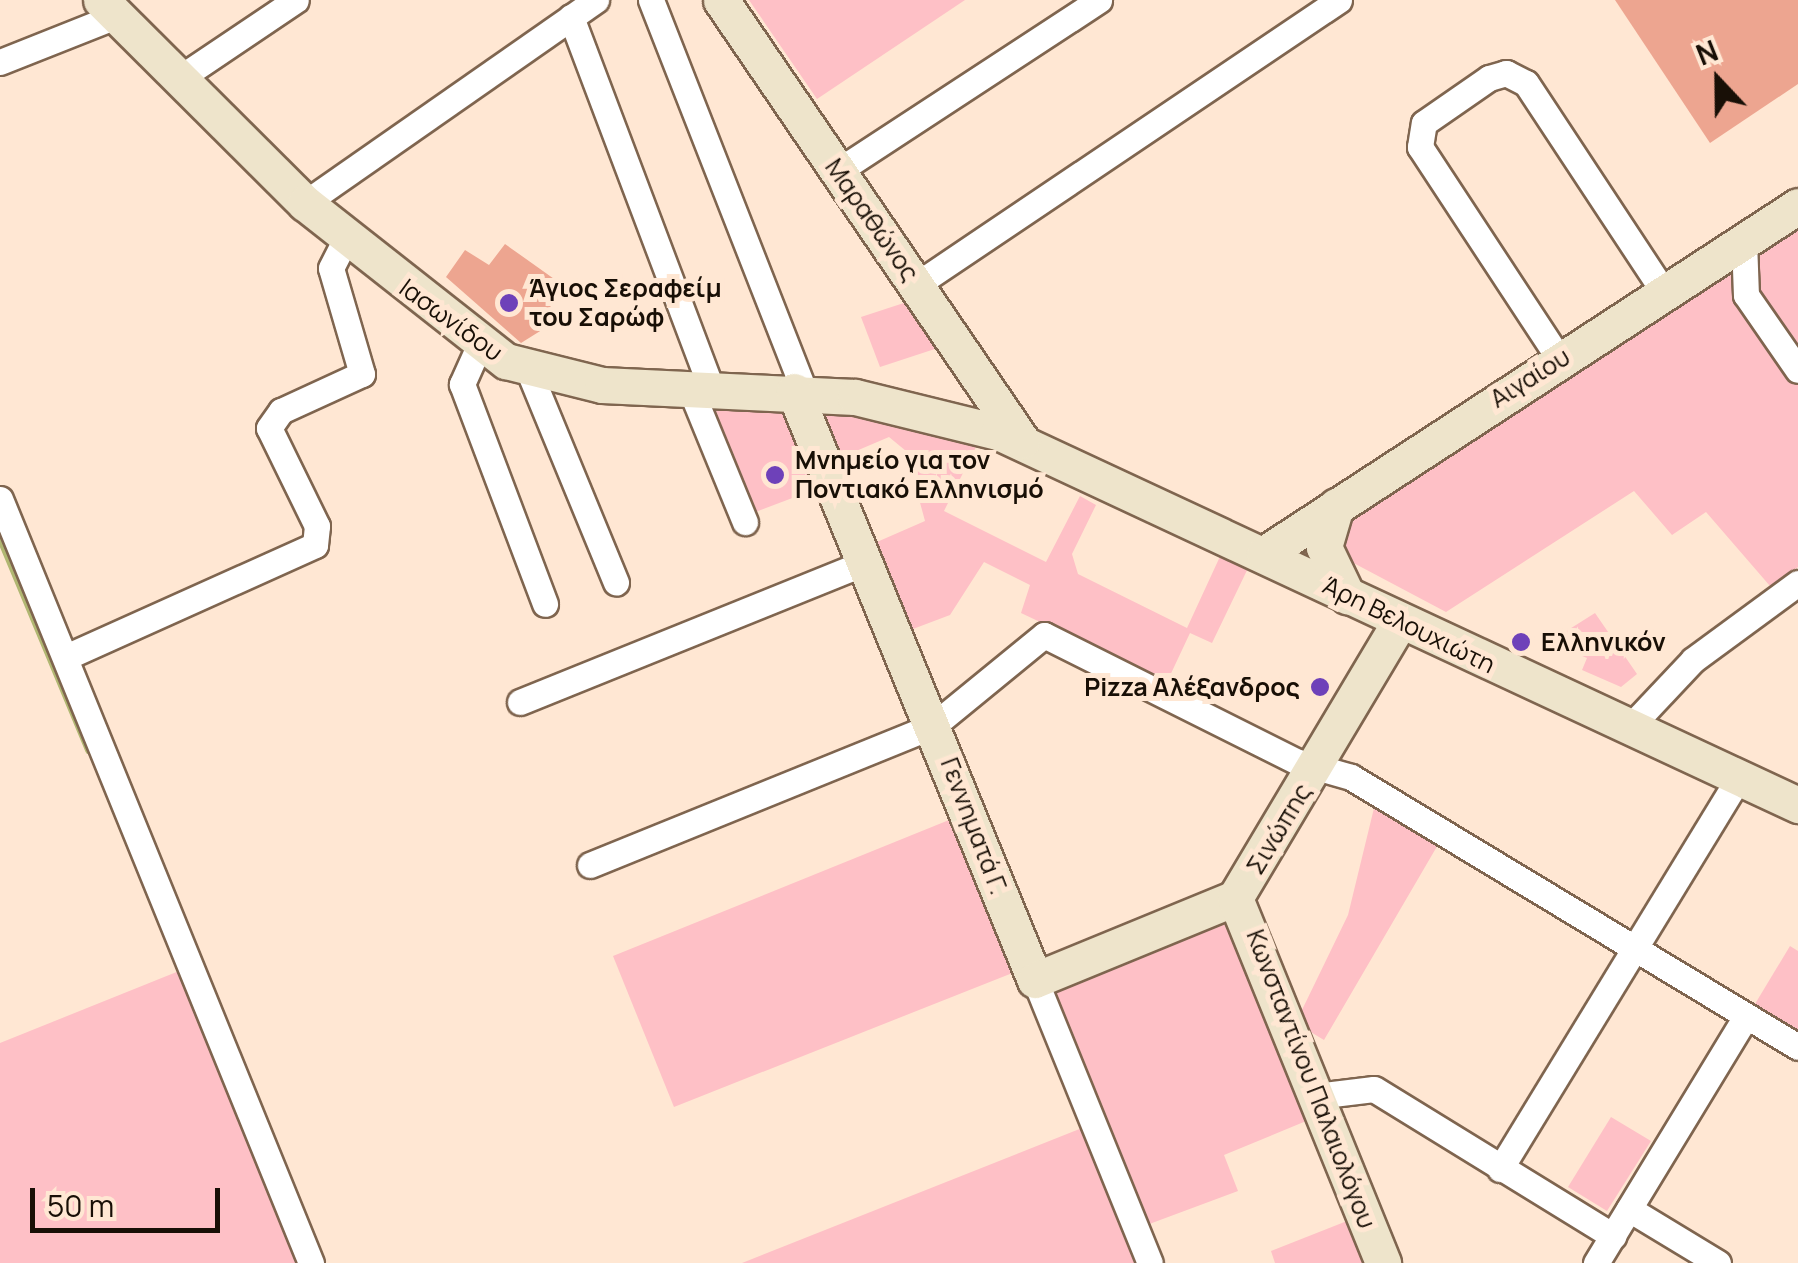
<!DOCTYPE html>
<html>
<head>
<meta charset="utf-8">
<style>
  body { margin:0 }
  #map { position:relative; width:1798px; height:1263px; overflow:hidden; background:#ffe7d3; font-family:Manrope,sans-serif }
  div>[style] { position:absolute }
  .green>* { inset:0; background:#fec0c6 }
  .stream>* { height:8px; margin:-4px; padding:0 4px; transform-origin:4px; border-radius:4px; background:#b1b772 }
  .building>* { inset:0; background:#eda590 }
  .roads { filter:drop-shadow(2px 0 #7f654f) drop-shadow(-2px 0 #7f654f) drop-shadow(0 2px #7f654f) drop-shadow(0 -2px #7f654f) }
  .street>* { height:25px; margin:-12.5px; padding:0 12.5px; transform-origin:12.5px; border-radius:12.5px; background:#fff }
  .secondary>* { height:35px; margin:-17.5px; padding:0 17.5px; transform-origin:17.5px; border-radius:17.5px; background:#eee4cb }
  .dots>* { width:28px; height:28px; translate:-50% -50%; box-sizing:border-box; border:5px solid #ffe7d3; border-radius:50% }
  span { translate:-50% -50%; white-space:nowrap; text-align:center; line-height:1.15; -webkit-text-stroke:10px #ffe7d3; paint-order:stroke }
  .street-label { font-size:25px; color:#180f06 }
  .poi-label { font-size:25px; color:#180f06; font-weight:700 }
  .left { translate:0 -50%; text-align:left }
  .right { translate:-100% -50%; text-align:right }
  .north { position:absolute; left:1668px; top:30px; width:100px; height:100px; -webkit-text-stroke:8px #ffe7d3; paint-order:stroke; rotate:338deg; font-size:28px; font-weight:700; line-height:40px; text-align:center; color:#180f06 }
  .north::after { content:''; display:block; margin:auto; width:35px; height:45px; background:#180f06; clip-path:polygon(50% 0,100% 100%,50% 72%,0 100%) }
  .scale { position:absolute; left:30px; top:1188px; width:190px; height:45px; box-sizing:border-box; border:5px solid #180f06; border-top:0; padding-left:12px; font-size:30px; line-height:35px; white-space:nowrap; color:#180f06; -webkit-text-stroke:8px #ffe7d3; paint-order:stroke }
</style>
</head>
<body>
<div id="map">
  <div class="green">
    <div style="clip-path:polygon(749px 0,965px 0,817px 99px)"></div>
    <div style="clip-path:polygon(1798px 218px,1798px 567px,1770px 586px,1706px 512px,1672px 535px,1634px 491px,1446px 612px,1312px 541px)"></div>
    <div style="clip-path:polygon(913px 300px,944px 346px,880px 367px,861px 317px)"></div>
    <div style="clip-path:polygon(705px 403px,794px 404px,824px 486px,750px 514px)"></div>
    <div style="clip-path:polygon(812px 405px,979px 441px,944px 511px,1046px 562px,1080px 496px,1096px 505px,1072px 554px,1078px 574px,1187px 628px,1223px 550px,1251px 562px,1212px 643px,1190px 633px,1167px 682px,1021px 613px,1030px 585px,984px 562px,950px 615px,905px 632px,870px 545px,925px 521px,906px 451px,889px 437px,835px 460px)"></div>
    <div style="clip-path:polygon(1595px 613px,1637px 674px,1621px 687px,1582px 670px,1587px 658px,1549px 642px)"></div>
    <div style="clip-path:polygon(1375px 804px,1439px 843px,1324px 1040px,1309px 1031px,1301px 1012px,1348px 915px)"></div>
    <div style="clip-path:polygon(954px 818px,1015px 972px,674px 1107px,613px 956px)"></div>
    <div style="clip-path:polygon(1226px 918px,1311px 1119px,1224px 1155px,1238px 1191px,1144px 1226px,1051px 996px,1054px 987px)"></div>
    <div style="clip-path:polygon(1790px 946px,1798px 951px,1798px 1030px,1755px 1004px)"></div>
    <div style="clip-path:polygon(189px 967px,303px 1263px,0 1263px,0 1043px)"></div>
    <div style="clip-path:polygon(1611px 1117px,1651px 1141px,1607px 1211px,1568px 1187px)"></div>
    <div style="clip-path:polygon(1082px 1128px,1137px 1263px,742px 1263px)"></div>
    <div style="clip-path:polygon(1347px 1221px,1364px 1263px,1275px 1263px,1271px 1251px)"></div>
  </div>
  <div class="stream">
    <div style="left:0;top:537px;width:231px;rotate:67.3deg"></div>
  </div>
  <div class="building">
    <div style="clip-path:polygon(1615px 0,1798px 0,1798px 84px,1710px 143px)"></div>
    <div style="clip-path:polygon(505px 244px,557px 281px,545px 328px,521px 343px,446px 277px,465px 250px,489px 265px)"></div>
  </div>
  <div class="roads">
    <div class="street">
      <div style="left:651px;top:0;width:420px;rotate:68.6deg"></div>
      <div style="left:571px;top:17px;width:397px;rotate:69.3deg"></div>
      <div style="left:0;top:62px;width:125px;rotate:-21.6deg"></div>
      <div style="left:177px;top:80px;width:143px;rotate:-33.9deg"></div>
      <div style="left:838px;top:171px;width:312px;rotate:-33.2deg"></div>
      <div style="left:305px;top:203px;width:355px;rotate:-34.9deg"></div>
      <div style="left:1744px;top:241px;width:54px;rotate:87.9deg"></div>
      <div style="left:1746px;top:295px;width:91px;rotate:55.3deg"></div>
      <div style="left:916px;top:285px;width:510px;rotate:-33.97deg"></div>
      <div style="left:479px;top:346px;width:42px;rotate:114.1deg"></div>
      <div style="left:462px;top:384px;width:235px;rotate:69.3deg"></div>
      <div style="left:1560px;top:360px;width:255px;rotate:-123.3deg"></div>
      <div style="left:1420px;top:147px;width:24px;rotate:-81deg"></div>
      <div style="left:1424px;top:123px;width:79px;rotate:-34.7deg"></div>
      <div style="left:1489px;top:78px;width:18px;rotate:-16deg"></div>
      <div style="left:1506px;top:73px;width:22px;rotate:27deg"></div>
      <div style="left:1526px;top:83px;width:250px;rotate:56.6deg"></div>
      <div style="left:528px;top:369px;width:231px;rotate:67.6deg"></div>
      <div style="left:690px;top:388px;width:145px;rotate:67.7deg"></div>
      <div style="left:0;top:499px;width:825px;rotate:67.85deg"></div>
      <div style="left:66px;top:657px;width:273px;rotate:-24.2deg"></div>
      <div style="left:315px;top:545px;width:19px;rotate:-84deg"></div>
      <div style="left:317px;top:526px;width:109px;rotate:-116.1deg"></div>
      <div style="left:269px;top:428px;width:21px;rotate:-55deg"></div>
      <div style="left:281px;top:411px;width:89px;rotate:-24.6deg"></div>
      <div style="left:362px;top:374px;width:110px;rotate:-106.3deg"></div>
      <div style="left:331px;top:268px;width:34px;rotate:-63deg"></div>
      <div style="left:520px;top:702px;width:373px;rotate:-22deg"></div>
      <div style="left:1629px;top:728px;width:93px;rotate:-46.7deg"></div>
      <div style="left:1693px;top:660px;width:130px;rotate:-36.3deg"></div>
      <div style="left:590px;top:865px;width:371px;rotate:-22.1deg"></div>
      <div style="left:934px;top:725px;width:142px;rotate:-39.3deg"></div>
      <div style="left:1044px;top:635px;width:284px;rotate:26.6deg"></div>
      <div style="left:1298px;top:762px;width:55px;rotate:15.8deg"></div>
      <div style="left:1351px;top:777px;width:522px;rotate:31.13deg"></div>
      <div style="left:1035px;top:980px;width:305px;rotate:67.9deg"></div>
      <div style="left:1316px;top:1096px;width:58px;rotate:-6.9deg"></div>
      <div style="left:1374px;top:1089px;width:281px;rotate:31.6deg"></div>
      <div style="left:1500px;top:1169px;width:458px;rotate:-58.6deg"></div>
      <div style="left:1629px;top:1209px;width:104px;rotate:31.2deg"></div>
      <div style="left:1596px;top:1263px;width:289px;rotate:-58.7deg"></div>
    </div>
    <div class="secondary">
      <div style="left:101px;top:0;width:288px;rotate:44.9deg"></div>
      <div style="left:305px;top:203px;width:256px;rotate:38.2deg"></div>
      <div style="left:506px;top:361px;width:99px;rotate:14deg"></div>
      <div style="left:602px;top:385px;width:253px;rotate:2.7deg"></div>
      <div style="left:855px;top:397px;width:147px;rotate:13.8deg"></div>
      <div style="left:998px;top:432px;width:883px;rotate:25deg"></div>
      <div style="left:721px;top:0;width:534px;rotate:55.68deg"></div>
      <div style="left:794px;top:391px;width:636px;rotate:67.75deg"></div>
      <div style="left:1035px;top:980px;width:216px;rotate:-22.3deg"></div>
      <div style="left:1235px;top:898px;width:320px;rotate:-59.2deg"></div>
      <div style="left:1336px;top:506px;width:43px;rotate:106.3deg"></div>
      <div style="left:1324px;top:547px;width:55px;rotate:64.4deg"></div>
      <div style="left:1264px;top:554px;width:637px;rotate:-33.09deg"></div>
      <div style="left:1235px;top:898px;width:394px;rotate:67.9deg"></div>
    </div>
  </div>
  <div class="dots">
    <div style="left:509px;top:303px;background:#6e41b9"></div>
    <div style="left:775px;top:475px;background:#6e41b9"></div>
    <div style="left:1521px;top:642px;background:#6e41b9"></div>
    <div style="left:1320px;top:687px;background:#6e41b9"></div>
  </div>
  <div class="street-label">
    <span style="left:872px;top:220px;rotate:55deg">Μαραθώνος</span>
    <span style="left:451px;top:320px;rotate:36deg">Ιασωνίδου</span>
    <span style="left:1530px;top:378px;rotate:-32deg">Αιγαίου</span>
    <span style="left:1409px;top:625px;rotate:26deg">Άρη Βελουχιώτη</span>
    <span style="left:974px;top:826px;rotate:69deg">Γεννηματά Γ.</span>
    <span style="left:1279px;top:829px;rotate:-59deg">Σινώπης</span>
    <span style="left:1311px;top:1079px;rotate:69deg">Κωνσταντίνου Παλαιολόγου</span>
  </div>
  <div class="poi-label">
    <span class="left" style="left:529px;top:303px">Άγιος Σεραφείμ<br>του Σαρώφ</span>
    <span class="left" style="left:795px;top:475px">Μνημείο για τον<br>Ποντιακό Ελληνισμό</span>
    <span class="left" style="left:1541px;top:642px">Ελληνικόν</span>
    <span class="right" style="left:1300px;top:687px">Pizza Αλέξανδρος</span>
  </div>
  <div class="north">N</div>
  <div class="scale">50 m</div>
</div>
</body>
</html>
